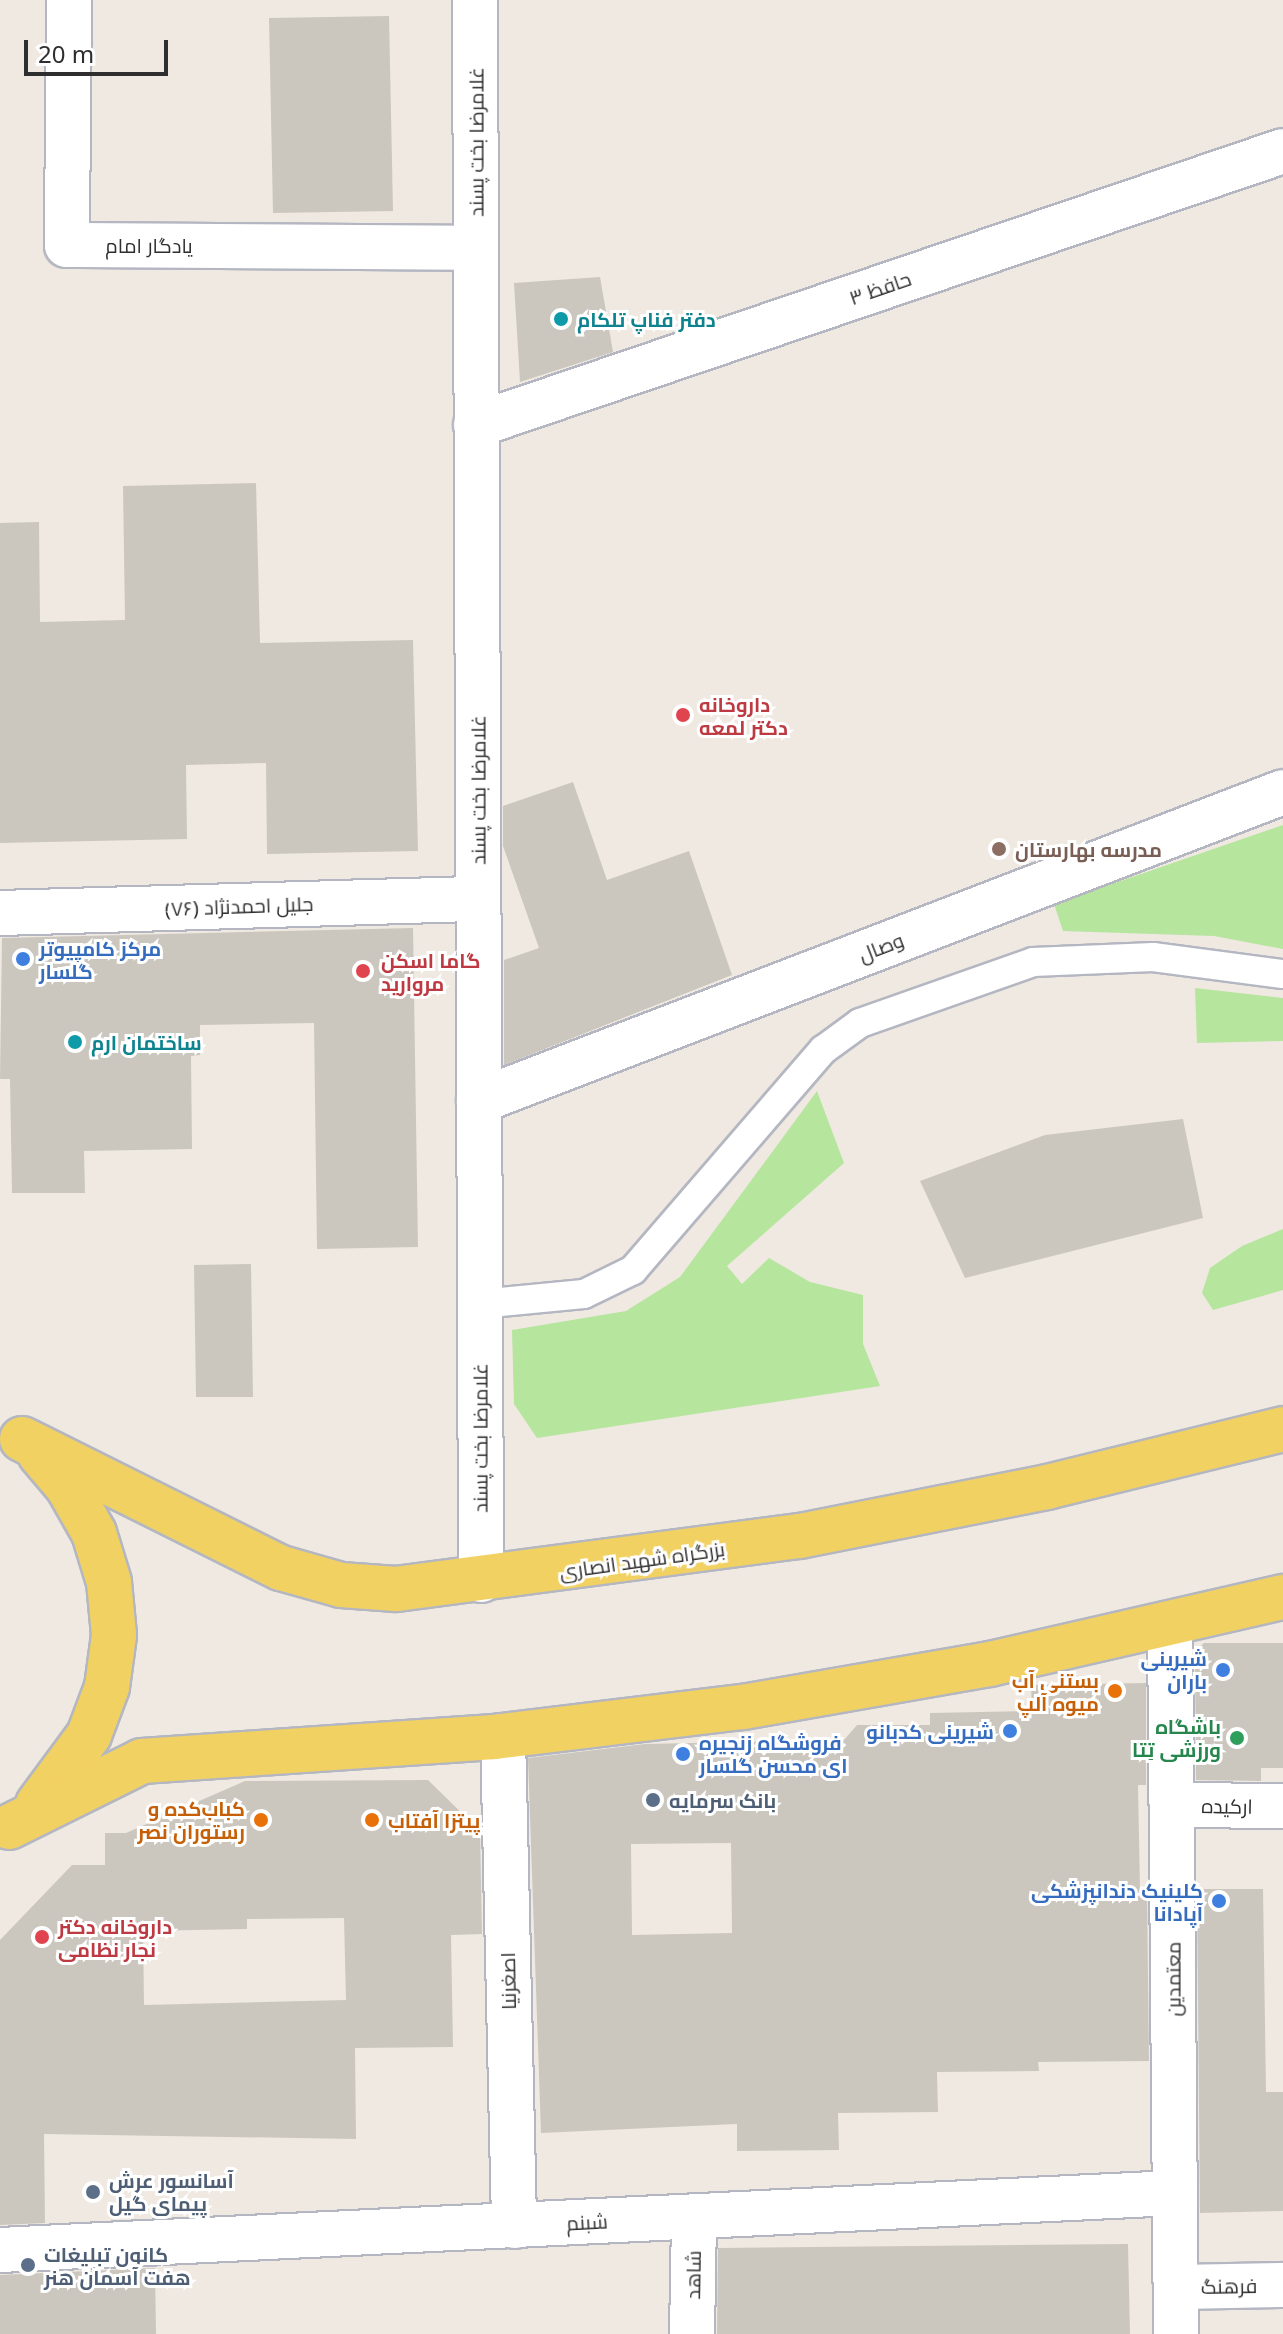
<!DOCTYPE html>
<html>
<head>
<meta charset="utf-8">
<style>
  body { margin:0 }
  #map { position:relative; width:1283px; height:2334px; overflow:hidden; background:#efe9e1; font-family:"Noto Sans",Cairo,sans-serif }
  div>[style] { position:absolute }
  .green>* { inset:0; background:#b6e59e }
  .building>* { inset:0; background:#cbc7bf }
  .roads { filter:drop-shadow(2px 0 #b4b7c1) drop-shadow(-2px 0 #b4b7c1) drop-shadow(0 2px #b4b7c1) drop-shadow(0 -2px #b4b7c1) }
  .service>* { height:28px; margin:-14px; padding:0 14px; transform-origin:14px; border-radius:14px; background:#fff }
  .minor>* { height:44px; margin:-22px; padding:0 22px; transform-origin:22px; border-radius:22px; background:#fff }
  .primary>* { height:44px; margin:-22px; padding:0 22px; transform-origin:22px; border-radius:22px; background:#f2d163 }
  .dots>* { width:22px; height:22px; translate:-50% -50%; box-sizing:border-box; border:4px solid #fff; border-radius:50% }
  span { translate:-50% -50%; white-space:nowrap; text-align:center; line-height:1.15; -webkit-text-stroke:6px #fff; paint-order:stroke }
  .street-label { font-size:20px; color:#2e2e2e }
  .culture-label { font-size:20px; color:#0d838f; font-weight:700 }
  .left { translate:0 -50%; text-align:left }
  .health-label { font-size:20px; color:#be3a42; font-weight:700 }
  .education-label { font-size:20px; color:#785e54; font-weight:700 }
  .shop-label { font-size:20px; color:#366cbe; font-weight:700 }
  .right { translate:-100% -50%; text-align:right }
  .food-label { font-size:20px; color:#c56008; font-weight:700 }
  .leisure-label { font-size:20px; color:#27864d; font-weight:700 }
  .service-label { font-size:20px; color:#4e5e75; font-weight:700 }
  .scale { position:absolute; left:24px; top:40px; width:144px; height:36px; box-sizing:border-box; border:4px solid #2e2e2e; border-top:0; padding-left:10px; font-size:24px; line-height:28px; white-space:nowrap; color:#2e2e2e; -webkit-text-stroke:6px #fff; paint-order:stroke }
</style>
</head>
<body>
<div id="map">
  <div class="green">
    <div style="clip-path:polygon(1283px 825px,1283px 949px,1214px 936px,1063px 931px,1054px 904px)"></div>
    <div style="clip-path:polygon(1195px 988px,1283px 998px,1283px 1041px,1197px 1043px)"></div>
    <div style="clip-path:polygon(817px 1091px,844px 1163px,727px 1266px,742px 1284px,769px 1258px,810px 1282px,863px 1295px,863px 1344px,880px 1386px,537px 1438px,514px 1404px,512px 1330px,626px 1311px,680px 1277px)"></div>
    <div style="clip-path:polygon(1283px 1229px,1283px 1290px,1213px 1310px,1202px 1293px,1210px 1268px,1242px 1246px)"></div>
  </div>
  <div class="building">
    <div style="clip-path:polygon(389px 16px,393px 211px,273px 213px,269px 18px)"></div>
    <div style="clip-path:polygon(600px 277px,613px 352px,520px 382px,514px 283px)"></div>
    <div style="clip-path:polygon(256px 483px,260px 643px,413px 640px,418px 851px,267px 854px,266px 763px,186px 765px,187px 839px,0 843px,0 523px,39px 522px,40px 622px,125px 620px,123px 486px)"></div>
    <div style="clip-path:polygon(573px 782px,607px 880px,689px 851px,732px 975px,504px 1065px,504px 960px,539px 948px,503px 846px,503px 806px)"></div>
    <div style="clip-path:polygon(413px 928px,418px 1247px,317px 1249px,314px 1023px,200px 1025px,200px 1055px,191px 1056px,192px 1149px,84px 1151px,85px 1193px,12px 1193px,10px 1079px,0 1079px,2px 938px)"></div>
    <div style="clip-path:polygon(1183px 1119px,1203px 1218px,965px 1278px,920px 1181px,1045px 1135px)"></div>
    <div style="clip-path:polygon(251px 1264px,253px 1397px,196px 1397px,194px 1265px)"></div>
    <div style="clip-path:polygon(1204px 1643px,1283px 1643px,1283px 1768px,1261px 1768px,1261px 1781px,1196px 1780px,1195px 1651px)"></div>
    <div style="clip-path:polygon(evenodd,1146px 1683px,1146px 1785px,1138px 1785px,1140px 1890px,1147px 1890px,1149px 2061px,1038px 2062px,1039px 2071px,937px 2072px,938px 2112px,838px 2113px,839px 2150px,737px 2151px,737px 2124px,541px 2133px,528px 1758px,645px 1744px,844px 1740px,857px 1725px,930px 1725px,930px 1713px,1032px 1711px,1031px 1685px,1146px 1683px,731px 1843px,732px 1933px,632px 1935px,631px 1844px,731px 1843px)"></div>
    <div style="clip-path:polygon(evenodd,428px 1780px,480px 1831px,482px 1934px,451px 1935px,453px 2047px,355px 2048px,356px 2139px,44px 2134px,45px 2223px,0 2225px,0 1940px,72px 1865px,105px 1865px,105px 1833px,126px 1833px,245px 1781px,428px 1780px,344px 1918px,346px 2000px,144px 2005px,143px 1931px,247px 1929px,247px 1919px,344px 1918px)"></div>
    <div style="clip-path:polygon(1197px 1889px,1263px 1889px,1266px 2092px,1283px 2092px,1283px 2211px,1200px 2213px)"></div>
    <div style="clip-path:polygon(1128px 2244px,1130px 2334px,717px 2334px,718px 2248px)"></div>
    <div style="clip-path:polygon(155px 2268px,156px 2334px,0 2334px,0 2275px)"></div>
  </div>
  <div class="roads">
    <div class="service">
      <div style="left:480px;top:1304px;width:104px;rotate:-5.5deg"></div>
      <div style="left:584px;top:1294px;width:55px;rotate:-26.1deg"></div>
      <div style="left:633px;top:1270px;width:291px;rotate:-49.2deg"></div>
      <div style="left:823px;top:1050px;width:46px;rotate:-36.1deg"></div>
      <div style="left:860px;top:1023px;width:183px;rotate:-19.4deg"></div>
      <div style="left:1033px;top:962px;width:120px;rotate:-2.4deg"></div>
      <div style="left:1153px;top:957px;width:131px;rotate:7.5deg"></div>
    </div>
    <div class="minor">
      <div style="left:69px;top:0;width:245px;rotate:90.5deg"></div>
      <div style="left:67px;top:245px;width:409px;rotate:0.4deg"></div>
      <div style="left:475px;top:0;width:1580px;rotate:89.78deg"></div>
      <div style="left:476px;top:425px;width:852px;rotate:-18.75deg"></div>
      <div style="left:0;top:913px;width:478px;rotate:-1.7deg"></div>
      <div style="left:479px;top:1101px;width:861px;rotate:-21.02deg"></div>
      <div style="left:1170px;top:1624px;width:710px;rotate:89.52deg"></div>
      <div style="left:503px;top:1736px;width:490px;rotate:88.7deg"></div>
      <div style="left:1172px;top:1805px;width:111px;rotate:0.5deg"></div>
      <div style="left:0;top:2250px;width:1176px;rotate:-2.78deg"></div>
      <div style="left:1176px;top:2287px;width:107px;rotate:-1.1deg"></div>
      <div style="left:692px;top:2334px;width:117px;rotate:-89deg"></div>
    </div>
    <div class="primary">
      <div style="left:22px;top:1439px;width:289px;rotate:26.5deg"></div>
      <div style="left:281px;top:1568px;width:62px;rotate:15.8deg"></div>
      <div style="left:341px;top:1585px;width:55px;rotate:4.2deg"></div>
      <div style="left:396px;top:1589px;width:407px;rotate:-7.5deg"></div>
      <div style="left:800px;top:1536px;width:252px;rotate:-11.2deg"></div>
      <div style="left:1047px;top:1487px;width:243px;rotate:-13.8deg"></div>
      <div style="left:38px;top:1804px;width:86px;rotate:-53.5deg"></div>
      <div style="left:89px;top:1735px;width:51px;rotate:-69.4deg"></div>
      <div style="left:107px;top:1687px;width:52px;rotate:-82.3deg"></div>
      <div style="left:114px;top:1635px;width:53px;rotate:-95.4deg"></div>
      <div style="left:109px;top:1582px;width:51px;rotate:-107deg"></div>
      <div style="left:94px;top:1533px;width:53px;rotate:-119.5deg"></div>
      <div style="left:68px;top:1487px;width:43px;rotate:-130.3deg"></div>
      <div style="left:9px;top:1827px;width:148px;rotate:-26.4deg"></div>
      <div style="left:142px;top:1761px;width:353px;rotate:-3.9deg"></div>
      <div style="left:494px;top:1737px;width:251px;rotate:-6.9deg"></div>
      <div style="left:743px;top:1707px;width:251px;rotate:-9.9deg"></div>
      <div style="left:990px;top:1664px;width:301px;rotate:-12.9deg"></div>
    </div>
  </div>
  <div class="dots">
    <div style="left:561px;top:319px;background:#0f9aa8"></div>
    <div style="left:683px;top:715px;background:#e0444e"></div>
    <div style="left:999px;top:849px;background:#8d6e63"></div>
    <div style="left:23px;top:959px;background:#3f7fe0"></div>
    <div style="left:363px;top:971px;background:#e0444e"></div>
    <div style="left:75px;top:1042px;background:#0f9aa8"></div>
    <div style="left:1223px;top:1670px;background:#3f7fe0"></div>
    <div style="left:1115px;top:1691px;background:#e8710a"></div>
    <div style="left:1010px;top:1731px;background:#3f7fe0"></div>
    <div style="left:1237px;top:1738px;background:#2e9e5b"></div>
    <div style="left:683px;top:1754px;background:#3f7fe0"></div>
    <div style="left:653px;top:1800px;background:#5c6f8a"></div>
    <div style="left:261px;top:1820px;background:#e8710a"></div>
    <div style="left:372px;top:1820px;background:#e8710a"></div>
    <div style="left:1219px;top:1901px;background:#3f7fe0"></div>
    <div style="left:42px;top:1937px;background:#e0444e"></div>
    <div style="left:93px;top:2192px;background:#5c6f8a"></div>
    <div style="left:28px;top:2265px;background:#5c6f8a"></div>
  </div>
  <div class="street-label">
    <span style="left:476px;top:142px;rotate:-90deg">غلامرضا بخت پسند</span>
    <span style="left:149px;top:245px">یادگار امام</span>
    <span style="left:880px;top:288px;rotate:-19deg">حافظ ۳</span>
    <span style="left:478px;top:790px;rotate:-90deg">غلامرضا بخت پسند</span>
    <span style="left:239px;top:906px;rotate:-2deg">جلیل احمدنژاد (۷۶)</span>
    <span style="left:881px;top:947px;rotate:-21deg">وصال</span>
    <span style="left:480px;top:1438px;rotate:-90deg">غلامرضا بخت پسند</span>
    <span style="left:642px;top:1560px;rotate:-8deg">بزرگراه شهید انصاری</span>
    <span style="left:1227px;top:1806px;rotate:1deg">ارکیده</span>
    <span style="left:1173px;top:1979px;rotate:-90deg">معتمدین</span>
    <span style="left:508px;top:1981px;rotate:-91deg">اصغرنیا</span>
    <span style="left:587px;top:2222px;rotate:-3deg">شبنم</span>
    <span style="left:693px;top:2275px;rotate:-89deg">شاهد</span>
    <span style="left:1229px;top:2286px;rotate:-1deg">فرهنگ</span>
  </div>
  <div class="culture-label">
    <span class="left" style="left:577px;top:319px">دفتر فناپ تلکام</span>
    <span class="left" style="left:91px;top:1042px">ساختمان ارم</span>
  </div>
  <div class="health-label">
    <span class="left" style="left:699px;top:716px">داروخانه<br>دکتر لمعه</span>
    <span class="left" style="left:381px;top:972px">گاما اسکن<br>مروارید</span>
    <span class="left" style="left:58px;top:1938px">داروخانه دکتر<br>نجار نظامی</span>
  </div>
  <div class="education-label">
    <span class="left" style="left:1015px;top:849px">مدرسه بهارستان</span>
  </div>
  <div class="shop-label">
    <span class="left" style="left:39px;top:960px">مرکز کامپیوتر<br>گلسار</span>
    <span class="right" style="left:1207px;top:1670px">شیرینی<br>باران</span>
    <span class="right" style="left:994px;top:1731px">شیرینی کدبانو</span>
    <span class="left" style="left:699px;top:1754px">فروشگاه زنجیره<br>ای محسن گلسار</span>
    <span class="right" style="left:1203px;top:1902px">کلینیک دندانپزشکی<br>آپادانا</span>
  </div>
  <div class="food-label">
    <span class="right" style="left:1099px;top:1692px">بستنی آب<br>میوه آلپ</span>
    <span class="right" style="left:245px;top:1820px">کباب‌کده و<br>رستوران نصر</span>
    <span class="left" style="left:388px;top:1820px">پیتزا آفتاب</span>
  </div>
  <div class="leisure-label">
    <span class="right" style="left:1221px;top:1738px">باشگاه<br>ورزشی تِتا</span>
  </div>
  <div class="service-label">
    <span class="left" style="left:669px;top:1800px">بانک سرمایه</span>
    <span class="left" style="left:109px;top:2192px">آسانسور عرش<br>پیمای گیل</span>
    <span class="left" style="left:44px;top:2266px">کانون تبلیغات<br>هفت آسمان هنر</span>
  </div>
  <div class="scale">20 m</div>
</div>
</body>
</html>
